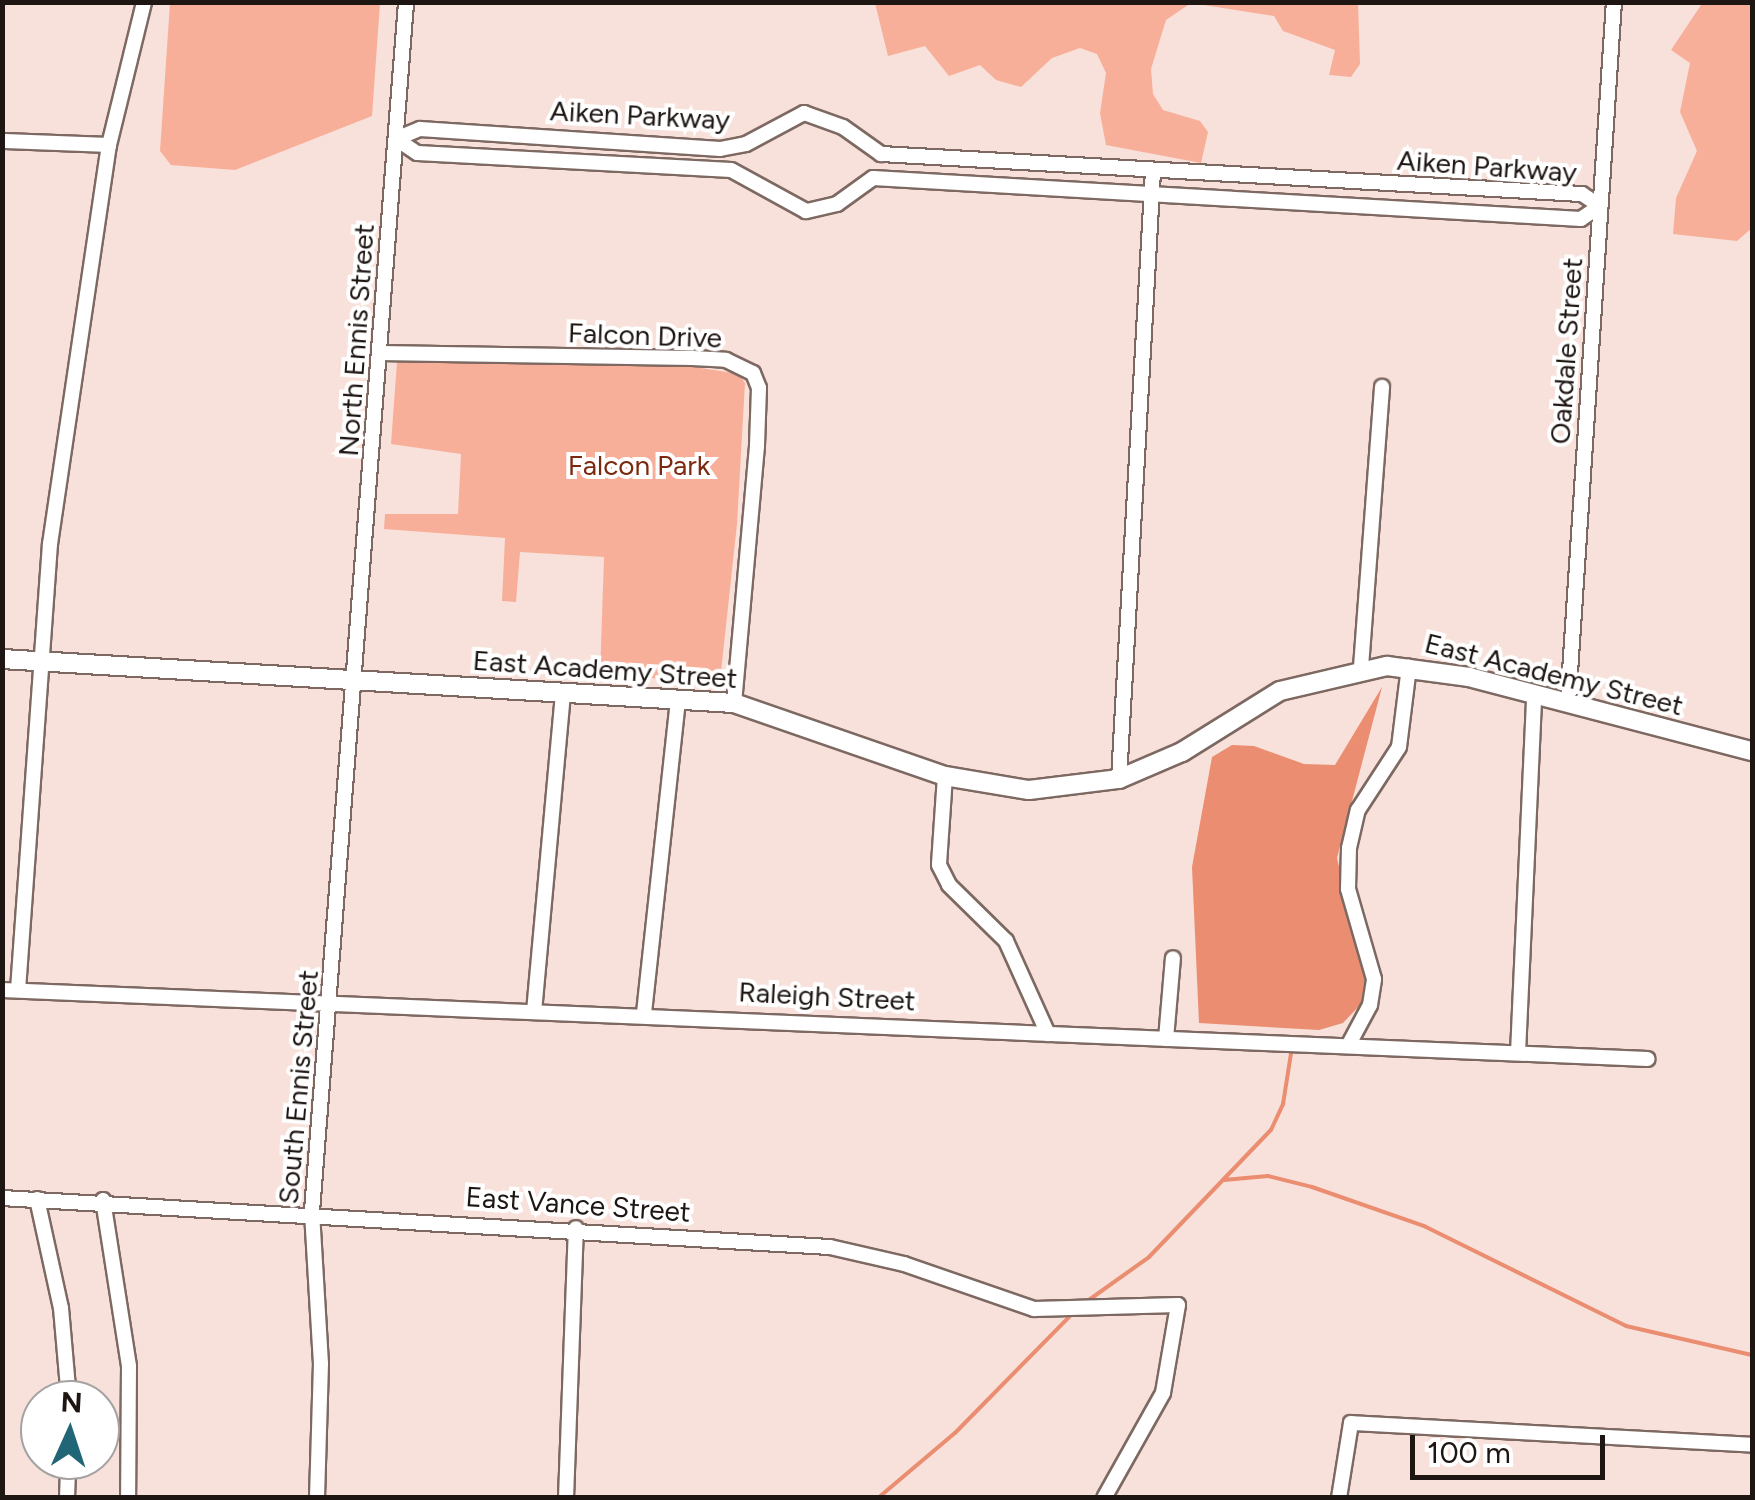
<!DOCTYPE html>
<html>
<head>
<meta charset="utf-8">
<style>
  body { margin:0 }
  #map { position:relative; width:1755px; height:1500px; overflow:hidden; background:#f8e1da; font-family:Figtree,sans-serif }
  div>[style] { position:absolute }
  .green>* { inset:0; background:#f7af99 }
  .water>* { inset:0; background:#ea8d71 }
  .stream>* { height:4px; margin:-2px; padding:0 2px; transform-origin:2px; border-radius:2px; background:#ea8d71 }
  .roads { filter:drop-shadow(2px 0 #7d6962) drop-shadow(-2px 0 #7d6962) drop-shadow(0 2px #7d6962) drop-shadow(0 -2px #7d6962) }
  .minor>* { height:14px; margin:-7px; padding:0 7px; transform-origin:7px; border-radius:7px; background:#fff }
  .tertiary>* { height:18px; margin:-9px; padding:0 9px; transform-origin:9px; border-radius:9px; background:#fff }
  span { translate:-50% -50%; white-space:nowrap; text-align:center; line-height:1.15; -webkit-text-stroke:8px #fff; paint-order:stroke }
  .street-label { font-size:28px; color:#1e1613 }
  .park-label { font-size:28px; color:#7c2a0f }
  .frame { position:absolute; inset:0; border:5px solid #1e1613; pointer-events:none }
  .north { position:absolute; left:20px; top:1380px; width:100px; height:100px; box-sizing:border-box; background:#fff; border:2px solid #a5a2a1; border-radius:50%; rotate:3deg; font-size:28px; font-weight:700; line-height:40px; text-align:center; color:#1e1613 }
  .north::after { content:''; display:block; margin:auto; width:35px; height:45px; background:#216677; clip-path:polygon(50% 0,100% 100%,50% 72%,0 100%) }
  .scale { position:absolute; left:1410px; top:1435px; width:195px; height:45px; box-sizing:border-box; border:5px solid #1e1613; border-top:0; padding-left:12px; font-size:30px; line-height:35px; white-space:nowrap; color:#1e1613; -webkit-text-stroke:8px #fff; paint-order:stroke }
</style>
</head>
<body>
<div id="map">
  <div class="green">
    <div style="clip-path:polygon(1358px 2px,1360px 64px,1351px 77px,1329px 75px,1335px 50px,1283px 31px,1274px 16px,1191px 3px,1166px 20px,1151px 69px,1153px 94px,1163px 110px,1200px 121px,1208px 132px,1201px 163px,1106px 145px,1100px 113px,1106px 73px,1097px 54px,1080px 48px,1052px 58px,1021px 87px,996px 80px,980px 65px,949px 76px,925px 46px,888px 56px,875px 3px)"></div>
    <div style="clip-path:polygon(1703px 2px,1752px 3px,1752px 228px,1737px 241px,1673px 234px,1676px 198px,1697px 151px,1680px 112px,1690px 63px,1671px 50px)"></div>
    <div style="clip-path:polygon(170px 3px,380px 3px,372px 116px,235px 170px,171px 165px,160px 151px)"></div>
    <div style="clip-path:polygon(397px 362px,689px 366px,739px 374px,745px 383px,737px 524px,720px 681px,600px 676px,604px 557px,520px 552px,516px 602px,502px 601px,505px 538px,384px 529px,385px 514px,458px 514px,461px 454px,391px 444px)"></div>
  </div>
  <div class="water">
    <div style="clip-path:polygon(1382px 687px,1337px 858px,1365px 979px,1361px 1004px,1343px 1023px,1319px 1030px,1199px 1023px,1192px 867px,1212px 757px,1232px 745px,1254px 746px,1304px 764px,1335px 765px)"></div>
  </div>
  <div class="stream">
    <div style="left:1224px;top:1180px;width:44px;rotate:-5.2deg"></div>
    <div style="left:1268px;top:1176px;width:45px;rotate:14deg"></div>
    <div style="left:1312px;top:1187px;width:119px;rotate:19.2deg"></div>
    <div style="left:1424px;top:1226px;width:225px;rotate:26.3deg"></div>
    <div style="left:1626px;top:1326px;width:129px;rotate:13deg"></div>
    <div style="left:1086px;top:1302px;width:77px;rotate:-35.5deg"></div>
    <div style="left:1149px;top:1257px;width:176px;rotate:-46.2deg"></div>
    <div style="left:1271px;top:1130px;width:29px;rotate:-65deg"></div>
    <div style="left:1283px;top:1104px;width:58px;rotate:-81deg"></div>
    <div style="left:878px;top:1498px;width:101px;rotate:-40.2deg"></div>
    <div style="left:955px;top:1433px;width:171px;rotate:-45.5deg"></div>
  </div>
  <div class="roads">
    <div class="minor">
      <div style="left:804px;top:113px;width:41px;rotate:19.7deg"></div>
      <div style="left:843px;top:127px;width:47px;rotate:35.4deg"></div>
      <div style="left:881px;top:154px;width:702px;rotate:3.27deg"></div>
      <div style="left:1582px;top:194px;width:22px;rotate:34deg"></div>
      <div style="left:1600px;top:206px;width:23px;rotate:146deg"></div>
      <div style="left:1581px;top:219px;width:709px;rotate:-176.69deg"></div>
      <div style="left:873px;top:178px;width:44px;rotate:144.2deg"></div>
      <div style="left:837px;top:204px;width:32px;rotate:167deg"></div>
      <div style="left:806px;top:211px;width:85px;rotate:-151.3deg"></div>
      <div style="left:731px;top:170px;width:314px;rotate:-176.9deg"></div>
      <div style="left:417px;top:153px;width:25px;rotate:-146deg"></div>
      <div style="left:396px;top:139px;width:26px;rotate:-23deg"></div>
      <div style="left:420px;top:129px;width:301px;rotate:3.8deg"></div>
      <div style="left:720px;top:149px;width:26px;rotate:-11deg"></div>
      <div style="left:746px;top:144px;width:66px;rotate:-28.1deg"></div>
      <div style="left:2px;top:141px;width:107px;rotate:2.1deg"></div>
      <div style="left:379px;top:353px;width:313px;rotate:0.9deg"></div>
      <div style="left:692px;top:358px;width:34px;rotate:3deg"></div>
      <div style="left:726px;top:360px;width:30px;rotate:26deg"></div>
      <div style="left:753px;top:373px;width:16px;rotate:68deg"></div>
      <div style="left:759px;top:388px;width:58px;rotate:92deg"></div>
      <div style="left:757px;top:446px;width:258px;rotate:95.1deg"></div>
      <div style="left:1361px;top:667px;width:281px;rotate:-85.7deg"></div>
      <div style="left:1568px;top:703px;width:703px;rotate:-86.25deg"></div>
      <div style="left:945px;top:776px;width:89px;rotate:93.9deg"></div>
      <div style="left:939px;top:865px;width:22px;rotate:63deg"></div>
      <div style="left:949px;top:885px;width:80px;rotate:44.5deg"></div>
      <div style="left:1006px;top:941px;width:102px;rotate:65.7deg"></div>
      <div style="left:1119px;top:779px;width:610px;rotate:-86.8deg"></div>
      <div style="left:2px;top:990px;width:1647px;rotate:2.4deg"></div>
      <div style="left:18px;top:990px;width:447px;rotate:-85.9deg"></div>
      <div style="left:50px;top:544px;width:403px;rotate:-81.6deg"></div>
      <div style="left:109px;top:145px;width:147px;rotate:-76.2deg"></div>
      <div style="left:534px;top:1012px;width:321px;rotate:-84.8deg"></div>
      <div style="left:644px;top:1013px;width:316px;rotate:-83.8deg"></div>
      <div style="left:1166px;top:1039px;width:81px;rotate:-85.1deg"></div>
      <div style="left:1348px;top:1046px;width:47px;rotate:-61.8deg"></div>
      <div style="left:1370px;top:1005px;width:26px;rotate:-81deg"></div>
      <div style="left:1374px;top:979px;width:94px;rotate:-106.1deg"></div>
      <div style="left:1348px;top:889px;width:41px;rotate:-88.6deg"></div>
      <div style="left:1349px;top:848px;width:39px;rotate:-77deg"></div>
      <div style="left:1358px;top:810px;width:75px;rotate:-56.9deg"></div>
      <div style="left:1399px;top:747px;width:81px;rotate:-82.9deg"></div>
      <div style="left:1518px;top:1053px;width:358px;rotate:-87.4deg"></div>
      <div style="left:2px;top:1198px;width:829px;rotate:3.39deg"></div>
      <div style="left:830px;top:1247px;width:76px;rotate:12.9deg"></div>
      <div style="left:904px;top:1264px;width:138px;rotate:19.1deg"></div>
      <div style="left:1034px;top:1309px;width:144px;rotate:-1.6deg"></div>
      <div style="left:1178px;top:1305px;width:89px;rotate:99.7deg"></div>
      <div style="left:1163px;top:1393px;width:120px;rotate:119.3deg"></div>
      <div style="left:37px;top:1199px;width:112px;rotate:77.6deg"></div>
      <div style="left:61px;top:1308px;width:92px;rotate:85deg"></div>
      <div style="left:103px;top:1200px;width:168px;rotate:81.1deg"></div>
      <div style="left:129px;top:1366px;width:132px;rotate:90.4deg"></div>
      <div style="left:67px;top:1498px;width:38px;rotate:-88deg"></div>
      <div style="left:317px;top:1498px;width:134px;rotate:-88.3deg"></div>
      <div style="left:321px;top:1364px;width:153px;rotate:-93.4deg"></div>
      <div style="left:312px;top:1211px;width:1213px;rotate:-85.55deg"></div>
      <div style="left:566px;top:1498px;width:270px;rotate:-87.9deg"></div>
      <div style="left:1339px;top:1498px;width:76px;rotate:-80.9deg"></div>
      <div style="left:1351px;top:1423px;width:402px;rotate:3.1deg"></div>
    </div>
    <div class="tertiary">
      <div style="left:2px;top:659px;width:733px;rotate:3.44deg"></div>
      <div style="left:734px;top:703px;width:223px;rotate:19.1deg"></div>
      <div style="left:945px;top:776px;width:85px;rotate:9.5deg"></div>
      <div style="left:1029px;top:790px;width:91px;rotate:-7deg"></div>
      <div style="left:1119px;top:779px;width:69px;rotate:-23.2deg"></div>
      <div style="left:1182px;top:752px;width:115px;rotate:-31.9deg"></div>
      <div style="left:1280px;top:691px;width:110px;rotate:-13.2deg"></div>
      <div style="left:1387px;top:666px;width:83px;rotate:7.6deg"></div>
      <div style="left:1469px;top:677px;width:293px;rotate:14.7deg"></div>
    </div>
  </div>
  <div class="street-label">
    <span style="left:640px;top:115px;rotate:3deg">Aiken Parkway</span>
    <span style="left:1487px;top:166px;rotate:4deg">Aiken Parkway</span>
    <span style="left:645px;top:335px;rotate:2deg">Falcon Drive</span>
    <span style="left:356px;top:340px;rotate:-86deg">North Ennis Street</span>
    <span style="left:1566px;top:351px;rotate:-86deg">Oakdale Street</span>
    <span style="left:605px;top:669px;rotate:4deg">East Academy Street</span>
    <span style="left:1554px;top:674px;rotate:14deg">East Academy Street</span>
    <span style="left:827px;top:996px;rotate:3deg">Raleigh Street</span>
    <span style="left:298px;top:1087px;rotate:-85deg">South Ennis Street</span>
    <span style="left:578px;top:1204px;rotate:4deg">East Vance Street</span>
  </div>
  <div class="park-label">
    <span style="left:639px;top:465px">Falcon Park</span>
  </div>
  <div class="frame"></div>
  <div class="north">N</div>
  <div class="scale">100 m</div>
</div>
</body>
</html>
